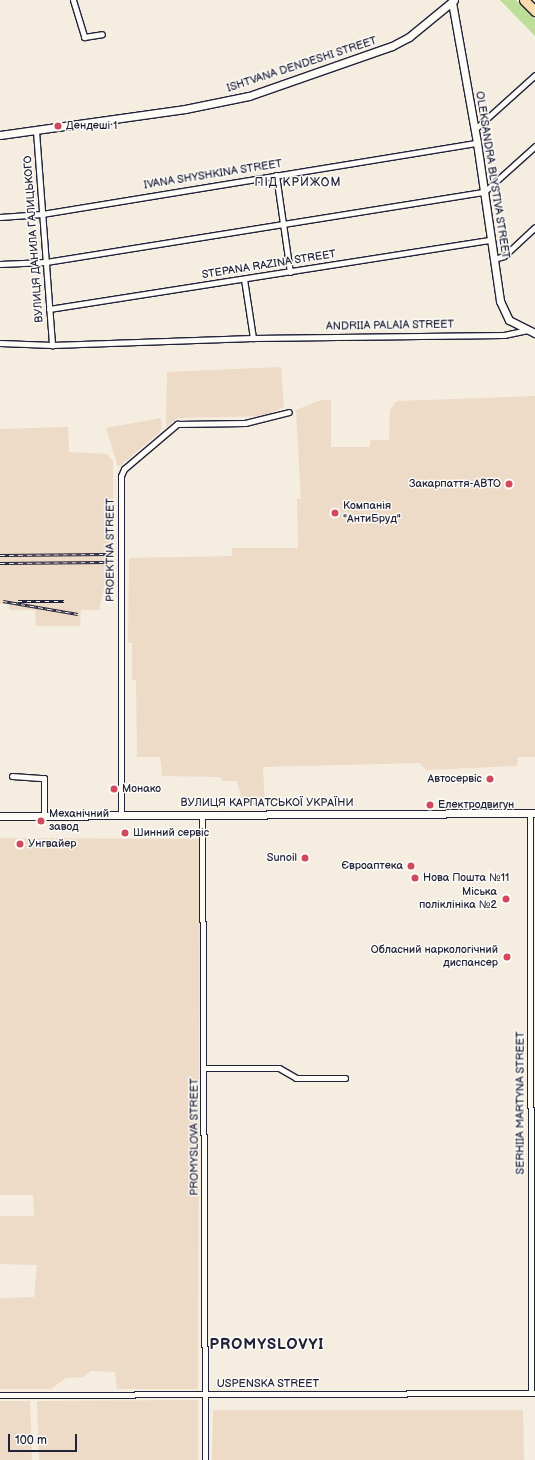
<!DOCTYPE html>
<html>
<head>
<meta charset="utf-8">
<style>
  body { margin:0 }
  #map { position:relative; width:535px; height:1460px; overflow:hidden; background:#f6ede1; font-family:"Balsamiq Sans",sans-serif }
  div>[style] { position:absolute }
  .built>* { inset:0; background:#eddac7 }
  .green>* { inset:0; background:#bcde97 }
  .roads { filter:drop-shadow(1px 0 #22223b) drop-shadow(-1px 0 #22223b) drop-shadow(0 1px #22223b) drop-shadow(0 -1px #22223b) }
  .street>* { height:5px; margin:-2.5px; padding:0 2.5px; transform-origin:2.5px; border-radius:2.5px; background:#fdfcf7 }
  .secondary>* { height:7px; margin:-3.5px; padding:0 3.5px; transform-origin:3.5px; border-radius:3.5px; background:#fdfcf7 }
  .highway>* { height:9px; margin:-4.5px; padding:0 4.5px; transform-origin:4.5px; border-radius:4.5px; background:#fbddab }
  .rail>* { height:3px; margin-top:-1.5px; transform-origin:0; background:repeating-linear-gradient(90deg,#fdfcf7 0 4.5px,#22223b 0 9px); box-sizing:border-box; border-block:1px solid #22223b }
  .dots>* { width:11px; height:11px; translate:-50% -50%; box-sizing:border-box; border:2px solid #fdfcf7; border-radius:50% }
  span { translate:-50% -50%; white-space:nowrap; text-align:center; line-height:1.15; -webkit-text-stroke:3px #fdfcf7; paint-order:stroke }
  .street-label { font-size:11px; color:#22223b }
  .poi-label { font-size:11px; color:#22223b }
  .left { translate:0 -50%; text-align:left }
  .right { translate:-100% -50%; text-align:right }
  .neighbourhood-label { font-size:12px; color:#22223b; letter-spacing:1px }
  .district-label { font-size:15px; color:#22223b; font-weight:700; letter-spacing:1px }
  .scale { position:absolute; left:8px; top:1434px; width:69px; height:18px; box-sizing:border-box; border:2px solid #22223b; border-top:0; padding-left:5px; font-size:12px; line-height:14px; white-space:nowrap; color:#22223b; -webkit-text-stroke:3px #fdfcf7; paint-order:stroke }
</style>
</head>
<body>
<div id="map">
  <div class="built">
    <div style="clip-path:polygon(281px 367px,284px 407px,265px 416px,178px 418px,166px 427px,167px 372px)"></div>
    <div style="clip-path:polygon(535px 396px,535px 757px,518px 757px,517px 766px,426px 770px,420px 763px,263px 767px,265px 805px,243px 805px,237px 781px,222px 781px,221px 777px,162px 776px,160px 757px,137px 757px,136px 680px,132px 680px,132px 643px,128px 643px,129px 558px,232px 556px,232px 548px,298px 548px,297px 499px,301px 499px,296px 410px,321px 400px,331px 400px,331px 447px,370px 447px,370px 440px,389px 440px,390px 410px,397px 401px)"></div>
    <div style="clip-path:polygon(161px 418px,162px 428px,158px 434px,118px 467px,106px 428px)"></div>
    <div style="clip-path:polygon(68px 427px,69px 452px,107px 454px,113px 461px,113px 585px,105px 584px,99px 610px,81px 610px,80px 626px,36px 626px,35px 610px,9px 610px,9px 604px,0 604px,0 429px)"></div>
    <div style="clip-path:polygon(0 838px,200px 839px,198px 1389px,117px 1389px,115px 1372px,91px 1371px,83px 1377px,66px 1378px,51px 1389px,0 1389px,0 1298px,34px 1297px,37px 1265px,0 1264px,0 1216px,34px 1216px,33px 1195px,0 1195px)"></div>
    <div style="clip-path:polygon(198px 1400px,198px 1460px,39px 1460px,37px 1401px)"></div>
    <div style="clip-path:polygon(0 1401px,30px 1401px,32px 1460px,0 1460px)"></div>
    <div style="clip-path:polygon(213px 1410px,523px 1410px,524px 1460px,212px 1460px)"></div>
  </div>
  <div class="green">
    <div style="clip-path:polygon(500px 0,516px 0,535px 19px,535px 36px)"></div>
  </div>
  <div class="roads">
    <div class="street">
      <div style="left:73px;top:0;width:39px;rotate:73deg"></div>
      <div style="left:84px;top:37px;width:18px;rotate:-9deg"></div>
      <div style="left:474px;top:130px;width:82px;rotate:-42deg"></div>
      <div style="left:36px;top:131px;width:215px;rotate:85.7deg"></div>
      <div style="left:276px;top:175px;width:98px;rotate:81.8deg"></div>
      <div style="left:0;top:217px;width:42px;rotate:-4.1deg"></div>
      <div style="left:42px;top:214px;width:441px;rotate:-9.3deg"></div>
      <div style="left:494px;top:259px;width:10px;rotate:-17deg"></div>
      <div style="left:504px;top:256px;width:42px;rotate:-43.1deg"></div>
      <div style="left:0;top:264px;width:46px;rotate:-2.5deg"></div>
      <div style="left:46px;top:262px;width:444px;rotate:-9.1deg"></div>
      <div style="left:484px;top:192px;width:69px;rotate:-42deg"></div>
      <div style="left:244px;top:279px;width:60px;rotate:81.3deg"></div>
      <div style="left:49px;top:309px;width:447px;rotate:-8.9deg"></div>
      <div style="left:0;top:343px;width:52px;rotate:2.2deg"></div>
      <div style="left:52px;top:345px;width:201px;rotate:-2deg"></div>
      <div style="left:253px;top:338px;width:251px;rotate:-0.7deg"></div>
      <div style="left:504px;top:335px;width:24px;rotate:-12deg"></div>
      <div style="left:12px;top:776px;width:32px;rotate:4deg"></div>
      <div style="left:44px;top:778px;width:37px;rotate:90deg"></div>
      <div style="left:530px;top:813px;width:580px;rotate:89.9deg"></div>
      <div style="left:202px;top:814px;width:646px;rotate:89.73deg"></div>
      <div style="left:121px;top:815px;width:339px;rotate:-90deg"></div>
      <div style="left:121px;top:476px;width:8px;rotate:-67deg"></div>
      <div style="left:124px;top:469px;width:70px;rotate:-40.3deg"></div>
      <div style="left:177px;top:424px;width:68px;rotate:-0.8deg"></div>
      <div style="left:245px;top:423px;width:45px;rotate:-14deg"></div>
      <div style="left:205px;top:1068px;width:74px"></div>
      <div style="left:279px;top:1068px;width:20px;rotate:30deg"></div>
      <div style="left:296px;top:1078px;width:49px"></div>
      <div style="left:0;top:1395px;width:535px;rotate:-0.21deg"></div>
    </div>
    <div class="secondary">
      <div style="left:452px;top:2px;width:143px;rotate:79.9deg"></div>
      <div style="left:477px;top:143px;width:160px;rotate:81.7deg"></div>
      <div style="left:500px;top:301px;width:21px;rotate:65deg"></div>
      <div style="left:509px;top:320px;width:29px;rotate:27deg"></div>
      <div style="left:0;top:135px;width:187px;rotate:-8deg"></div>
      <div style="left:185px;top:109px;width:65px;rotate:-11.5deg"></div>
      <div style="left:249px;top:96px;width:151px;rotate:-19.3deg"></div>
      <div style="left:392px;top:46px;width:19px;rotate:-28deg"></div>
      <div style="left:409px;top:37px;width:58px;rotate:-39.4deg"></div>
      <div style="left:0;top:816px;width:535px;rotate:-0.32deg"></div>
    </div>
    <div class="highway">
      <div style="left:524px;top:0;width:16px;rotate:45deg"></div>
    </div>
  </div>
  <div class="rail">
    <div style="left:0;top:555px;width:109px;rotate:-0.5deg"></div>
    <div style="left:0;top:563px;width:107px;rotate:-0.5deg"></div>
    <div style="left:3px;top:601px;width:76px;rotate:9.8deg"></div>
    <div style="left:18px;top:601px;width:46px"></div>
  </div>
  <div class="dots">
    <div style="left:58px;top:126px;background:#d1495b"></div>
    <div style="left:509px;top:484px;background:#d1495b"></div>
    <div style="left:335px;top:513px;background:#d1495b"></div>
    <div style="left:490px;top:779px;background:#d1495b"></div>
    <div style="left:114px;top:789px;background:#d1495b"></div>
    <div style="left:430px;top:805px;background:#d1495b"></div>
    <div style="left:41px;top:821px;background:#d1495b"></div>
    <div style="left:125px;top:833px;background:#d1495b"></div>
    <div style="left:20px;top:844px;background:#d1495b"></div>
    <div style="left:305px;top:858px;background:#d1495b"></div>
    <div style="left:411px;top:866px;background:#d1495b"></div>
    <div style="left:415px;top:878px;background:#d1495b"></div>
    <div style="left:506px;top:899px;background:#d1495b"></div>
    <div style="left:507px;top:957px;background:#d1495b"></div>
  </div>
  <div class="street-label">
    <span style="left:302px;top:65px;rotate:-18deg">ISHTVANA DENDESHI STREET</span>
    <span style="left:213px;top:175px;rotate:-9deg">IVANA SHYSHKINA STREET</span>
    <span style="left:492px;top:175px;rotate:81deg">OLEKSANDRA BLYSTIVA STREET</span>
    <span style="left:34px;top:239px;rotate:-94deg">ВУЛИЦЯ ДАНИЛА ГАЛИЦЬКОГО</span>
    <span style="left:269px;top:265px;rotate:-9deg">STEPANA RAZINA STREET</span>
    <span style="left:390px;top:326px;rotate:-1deg">ANDRIIA PALAIA STREET</span>
    <span style="left:111px;top:550px;rotate:-90deg">PROEKTNA STREET</span>
    <span style="left:267px;top:803px">ВУЛИЦЯ КАРПАТСЬКОЇ УКРАЇНИ</span>
    <span style="left:521px;top:1103px;rotate:-90deg">SERHIIA MARTYNA STREET</span>
    <span style="left:195px;top:1137px;rotate:-90deg">PROMYSLOVA STREET</span>
    <span style="left:268px;top:1384px">USPENSKA STREET</span>
  </div>
  <div class="poi-label">
    <span class="left" style="left:66px;top:126px">Дендеші 1</span>
    <span class="right" style="left:501px;top:484px">Закарпаття-АВТО</span>
    <span class="left" style="left:343px;top:513px">Компанія<br>"АнтиБруд"</span>
    <span class="right" style="left:482px;top:779px">Автосервiс</span>
    <span class="left" style="left:122px;top:789px">Монако</span>
    <span class="left" style="left:438px;top:805px">Електродвигун</span>
    <span class="left" style="left:49px;top:821px">Механічний<br>завод</span>
    <span class="left" style="left:133px;top:833px">Шинний сервіс</span>
    <span class="left" style="left:28px;top:844px">Унгвайер</span>
    <span class="right" style="left:297px;top:858px">Sunoil</span>
    <span class="right" style="left:403px;top:866px">Євроаптека</span>
    <span class="left" style="left:423px;top:878px">Нова Пошта №11</span>
    <span class="right" style="left:497px;top:899px">Міська<br>поліклініка №2</span>
    <span class="right" style="left:498px;top:957px">Обласний наркологічний<br>диспансер</span>
  </div>
  <div class="neighbourhood-label">
    <span style="left:298px;top:183px">ПІД КРИЖОМ</span>
  </div>
  <div class="district-label">
    <span style="left:267px;top:1345px">PROMYSLOVYI</span>
  </div>
  <div class="scale">100 m</div>
</div>
</body>
</html>
